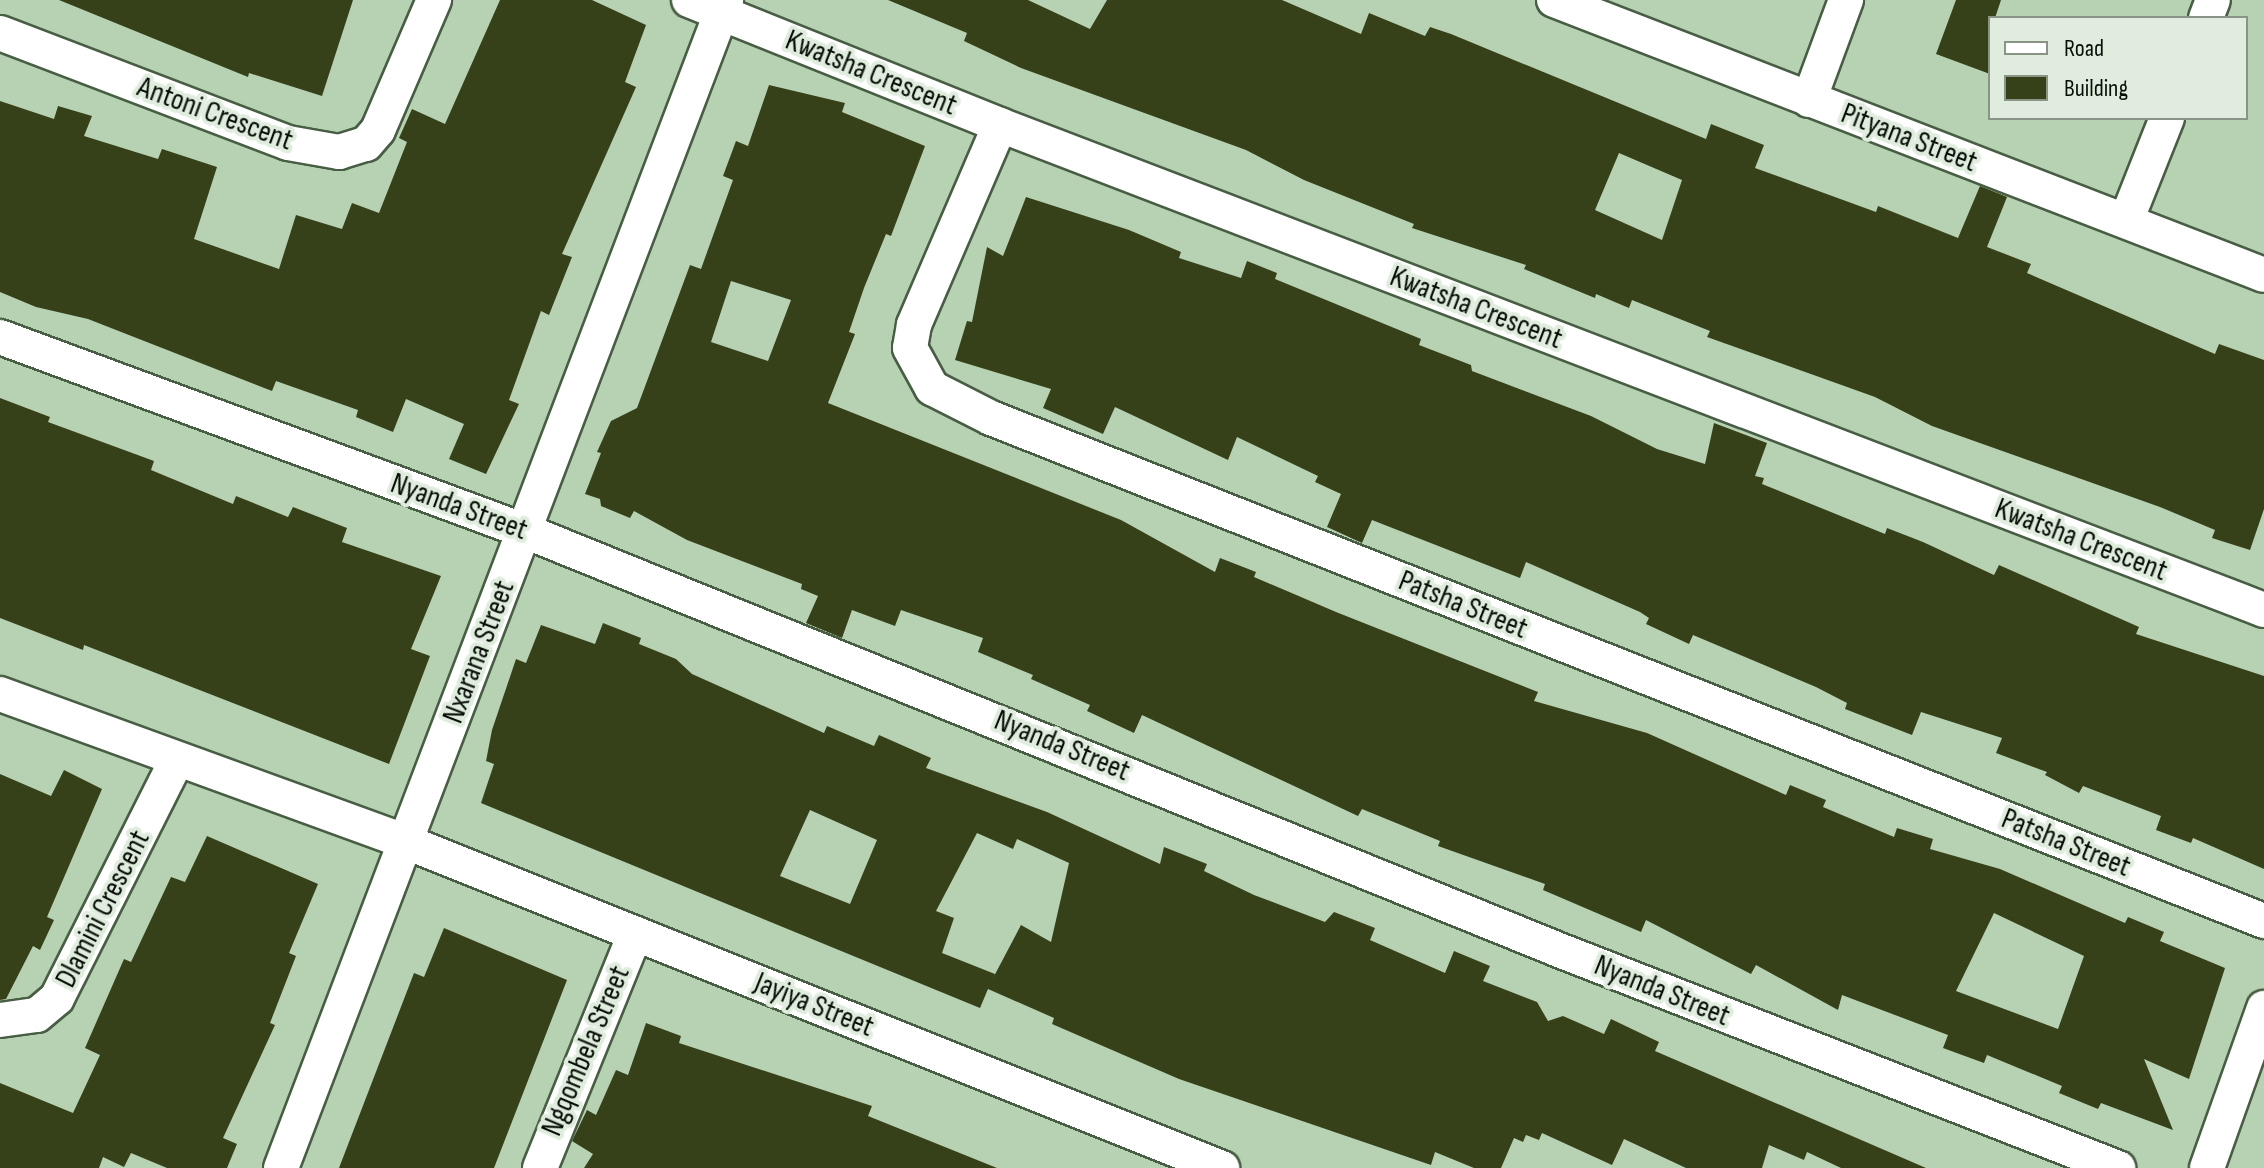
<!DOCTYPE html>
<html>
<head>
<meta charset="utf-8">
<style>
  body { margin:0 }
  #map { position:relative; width:2264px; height:1168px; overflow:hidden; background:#b7d1b3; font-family:"Sofia Sans Condensed",sans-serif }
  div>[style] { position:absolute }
  .building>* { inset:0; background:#374119 }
  .roads { filter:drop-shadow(2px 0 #485e44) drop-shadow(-2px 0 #485e44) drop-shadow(0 2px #485e44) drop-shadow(0 -2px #485e44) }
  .street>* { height:34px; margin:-17px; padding:0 17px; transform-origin:17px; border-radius:17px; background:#fff }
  span { translate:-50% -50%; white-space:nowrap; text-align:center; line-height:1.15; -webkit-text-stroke:8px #e0edde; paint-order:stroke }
  .street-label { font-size:30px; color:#060e05 }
  .legend { position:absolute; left:1988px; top:16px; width:260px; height:104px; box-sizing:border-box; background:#e0edde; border:2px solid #899487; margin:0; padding:10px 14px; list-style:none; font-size:24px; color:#060e05 }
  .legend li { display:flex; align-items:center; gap:16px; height:40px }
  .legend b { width:40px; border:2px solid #899487 }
</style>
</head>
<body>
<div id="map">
  <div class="building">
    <div style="clip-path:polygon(59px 0,353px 0,322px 96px,249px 73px,248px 77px)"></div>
    <div style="clip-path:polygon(500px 0,592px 0,646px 25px,625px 82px,636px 87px,562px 254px,572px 257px,549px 315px,541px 311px,509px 400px,519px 404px,486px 474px,449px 459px,464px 424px,406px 399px,393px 432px,356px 417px,358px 410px,276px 381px,272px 391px,88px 319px,36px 307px,0 292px,0 101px,54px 119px,58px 106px,92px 116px,84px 136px,158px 159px,162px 149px,217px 167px,194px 239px,279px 269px,296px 215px,342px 229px,352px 203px,379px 213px,407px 142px,399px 138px,412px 109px,445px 124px)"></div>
    <div style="clip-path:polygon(evenodd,888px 0,1028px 0,1090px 29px,1107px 0,1282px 0,1361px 34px,1369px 13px,1425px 36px,1430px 27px,1451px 34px,1706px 139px,1711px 124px,1764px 145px,1755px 168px,1876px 212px,1878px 206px,1958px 238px,1980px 186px,2007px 197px,1987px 247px,2031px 264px,2027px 273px,2215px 354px,2219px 344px,2264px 360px,2264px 509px,2250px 550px,2212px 538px,2215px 530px,2160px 507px,1932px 426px,1875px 397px,1707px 337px,1710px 331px,1632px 300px,1629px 308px,1596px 294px,1595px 298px,1524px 269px,1526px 265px,1412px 228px,1414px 224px,1304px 180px,1246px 150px,1021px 68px,964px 41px,967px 33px,888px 0,1619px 153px,1682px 180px,1662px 240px,1595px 210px,1619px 153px)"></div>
    <div style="clip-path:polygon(1956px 0,2001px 0,1995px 18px,1990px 18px,1990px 74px,1936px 54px)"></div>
    <div style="clip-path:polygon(evenodd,769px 85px,845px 103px,842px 112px,925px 146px,891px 236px,886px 234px,864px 288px,849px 332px,855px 334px,828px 403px,1121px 520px,1215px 572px,1220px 558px,1256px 572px,1254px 577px,1336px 612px,1538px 692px,1534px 701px,1647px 733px,1786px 795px,1790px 785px,1826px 800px,1823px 807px,1894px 837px,1897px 828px,1933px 839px,1930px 849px,2000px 869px,2125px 923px,2128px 917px,2164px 932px,2160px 941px,2225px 968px,2189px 1079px,2144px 1059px,2173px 1130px,2101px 1103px,2098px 1109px,2059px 1093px,2062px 1086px,1987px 1055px,1984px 1063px,1943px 1048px,1948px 1035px,1842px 995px,1838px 1010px,1756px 965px,1751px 974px,1646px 920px,1641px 932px,1543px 890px,1545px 884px,1438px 846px,1440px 841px,1362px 809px,1358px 816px,1142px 715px,1134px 733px,1087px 711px,1090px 705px,1031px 679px,1033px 675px,978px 652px,983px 638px,901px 610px,895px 626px,852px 610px,842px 638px,806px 623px,818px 596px,801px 589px,802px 584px,687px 540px,634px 511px,630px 518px,601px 506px,600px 499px,585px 494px,601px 453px,597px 452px,611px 421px,637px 408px,690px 265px,701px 269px,733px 180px,723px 176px,736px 141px,748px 146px,769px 85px,731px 281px,791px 300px,768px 361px,711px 342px,731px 281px,769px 85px,1994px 913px,2084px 956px,2058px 1029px,1956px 991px,1994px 913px)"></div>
    <div style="clip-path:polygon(1026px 197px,1129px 230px,1181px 252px,1179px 258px,1241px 278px,1247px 261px,1277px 273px,1275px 279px,1421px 339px,1419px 345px,1471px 365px,1472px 371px,1591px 416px,1657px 449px,1705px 464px,1714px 423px,1767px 443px,1755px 476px,1764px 478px,1762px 484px,1885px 534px,1887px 528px,1923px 542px,1994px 575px,1999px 565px,2139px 627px,2136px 634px,2264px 676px,2264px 869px,2193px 838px,2191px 843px,2156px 830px,2161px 816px,2083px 786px,2079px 793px,2045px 775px,2047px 772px,1996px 753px,2002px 738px,1921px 712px,1912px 735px,1845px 709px,1847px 703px,1816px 687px,1693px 635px,1689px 644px,1646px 624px,1649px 618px,1640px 612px,1526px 562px,1520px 578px,1372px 520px,1362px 543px,1327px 527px,1341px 494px,1315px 482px,1318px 476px,1237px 437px,1228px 460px,1115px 407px,1103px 434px,1043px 408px,1051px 389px,955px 360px,967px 321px,972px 322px,987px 247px,1003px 256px)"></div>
    <div style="clip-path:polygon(0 398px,50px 417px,48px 422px,154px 461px,151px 470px,233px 504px,236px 496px,288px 517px,293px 507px,347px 528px,342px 542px,441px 576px,411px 649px,430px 656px,389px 764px,84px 645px,83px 650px,0 618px)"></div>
    <div style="clip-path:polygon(evenodd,603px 623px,641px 638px,639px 644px,676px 659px,692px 674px,824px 733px,827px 726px,874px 746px,879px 735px,931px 758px,926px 768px,1047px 812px,1160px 864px,1164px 847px,1207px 864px,1204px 871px,1254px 895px,1325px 922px,1334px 912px,1375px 928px,1370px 940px,1445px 973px,1454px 951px,1490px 966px,1483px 981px,1537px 1002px,1548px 1021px,1563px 1016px,1604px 1034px,1611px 1019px,1659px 1042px,1655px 1051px,1926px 1168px,1841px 1168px,1807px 1152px,1804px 1160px,1769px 1145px,1762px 1168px,1686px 1168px,1624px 1139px,1612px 1165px,1542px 1133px,1539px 1140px,1526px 1135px,1523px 1142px,1514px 1138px,1501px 1168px,1474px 1168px,1435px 1152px,1431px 1165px,1179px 1079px,1052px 1024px,1054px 1018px,988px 989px,980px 1008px,481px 803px,494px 764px,486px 761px,492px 730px,516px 659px,526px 663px,541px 625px,595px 644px,603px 623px,810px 810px,877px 840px,850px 904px,780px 876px,810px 810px,603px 623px,977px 833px,1013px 849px,1017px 839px,1069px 863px,1051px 942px,1021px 925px,992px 980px,995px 974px,942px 953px,954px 918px,936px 911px,977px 833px)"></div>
    <div style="clip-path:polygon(64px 770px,102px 789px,47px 917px,54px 920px,40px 950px,33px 946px,6px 999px,0 1000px,0 774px,51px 796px)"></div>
    <div style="clip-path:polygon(207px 836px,318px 884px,289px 953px,296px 956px,270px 1023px,275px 1025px,223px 1138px,237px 1144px,227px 1168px,167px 1168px,131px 1153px,124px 1167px,103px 1157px,99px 1168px,0 1168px,0 1083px,73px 1113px,100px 1055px,85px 1048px,124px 959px,131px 962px,171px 877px,185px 882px)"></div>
    <div style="clip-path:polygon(444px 928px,567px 980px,494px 1168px,339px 1168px,414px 973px,424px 977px)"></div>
    <div style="clip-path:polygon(646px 1023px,681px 1036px,679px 1043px,872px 1106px,868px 1116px,997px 1168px,584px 1168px,593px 1154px,572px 1141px,587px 1110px,596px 1115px,616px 1070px,628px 1075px)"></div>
  </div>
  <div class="roads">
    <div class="street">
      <div style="left:689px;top:0;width:335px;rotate:21.9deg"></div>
      <div style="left:1000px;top:125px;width:1354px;rotate:20.99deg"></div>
      <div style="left:1554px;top:0;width:761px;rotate:21.17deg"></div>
      <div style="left:2206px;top:18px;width:19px;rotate:-69deg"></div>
      <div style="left:0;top:33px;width:308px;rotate:20.9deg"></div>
      <div style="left:288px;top:143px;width:52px;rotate:10deg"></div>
      <div style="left:339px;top:152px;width:28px;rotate:-17deg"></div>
      <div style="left:366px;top:144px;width:18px;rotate:-49deg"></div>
      <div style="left:378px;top:130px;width:142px;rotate:-66.7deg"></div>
      <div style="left:1809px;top:100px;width:107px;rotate:-69.7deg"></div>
      <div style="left:1000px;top:125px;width:218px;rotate:113.3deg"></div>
      <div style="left:914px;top:325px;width:23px;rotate:100deg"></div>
      <div style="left:910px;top:348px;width:46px;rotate:61.2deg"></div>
      <div style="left:932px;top:388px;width:66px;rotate:27deg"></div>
      <div style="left:991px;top:418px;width:1369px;rotate:21.56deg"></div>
      <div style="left:2126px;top:221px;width:111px;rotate:-68.3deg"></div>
      <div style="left:0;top:337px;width:560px;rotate:20.28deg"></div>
      <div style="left:525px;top:531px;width:1121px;rotate:22.06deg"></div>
      <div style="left:1564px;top:952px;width:595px;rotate:21.3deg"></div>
      <div style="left:0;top:694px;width:432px;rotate:20deg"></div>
      <div style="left:406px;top:842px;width:879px;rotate:21.78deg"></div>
      <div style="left:0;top:1020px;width:37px;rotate:-8deg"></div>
      <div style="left:37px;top:1015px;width:26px;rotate:-40deg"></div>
      <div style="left:57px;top:998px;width:265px;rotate:-63.3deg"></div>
      <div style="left:281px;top:1168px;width:1250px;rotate:-69.14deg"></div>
      <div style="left:540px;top:1168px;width:253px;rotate:-67.9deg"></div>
      <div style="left:2207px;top:1168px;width:170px;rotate:-70.4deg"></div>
    </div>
  </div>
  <div class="street-label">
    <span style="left:871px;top:73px;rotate:22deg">Kwatsha Crescent</span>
    <span style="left:215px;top:114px;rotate:20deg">Antoni Crescent</span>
    <span style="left:1909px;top:138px;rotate:21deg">Pityana Street</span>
    <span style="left:1476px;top:308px;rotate:21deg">Kwatsha Crescent</span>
    <span style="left:459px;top:507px;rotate:20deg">Nyanda Street</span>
    <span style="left:2081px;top:540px;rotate:21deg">Kwatsha Crescent</span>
    <span style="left:1463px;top:605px;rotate:22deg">Patsha Street</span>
    <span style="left:479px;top:652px;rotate:-69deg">Nxarana Street</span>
    <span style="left:1062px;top:746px;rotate:22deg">Nyanda Street</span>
    <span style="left:2066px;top:843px;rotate:22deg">Patsha Street</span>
    <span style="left:103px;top:909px;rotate:-63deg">Dlamini Crescent</span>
    <span style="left:1662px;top:991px;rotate:22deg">Nyanda Street</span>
    <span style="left:814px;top:1005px;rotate:22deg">Jayiya Street</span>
    <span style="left:586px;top:1051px;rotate:-67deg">Ngqombela Street</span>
  </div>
  <ul class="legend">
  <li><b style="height:10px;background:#fff"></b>Road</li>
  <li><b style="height:22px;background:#374119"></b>Building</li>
  </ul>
</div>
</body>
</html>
